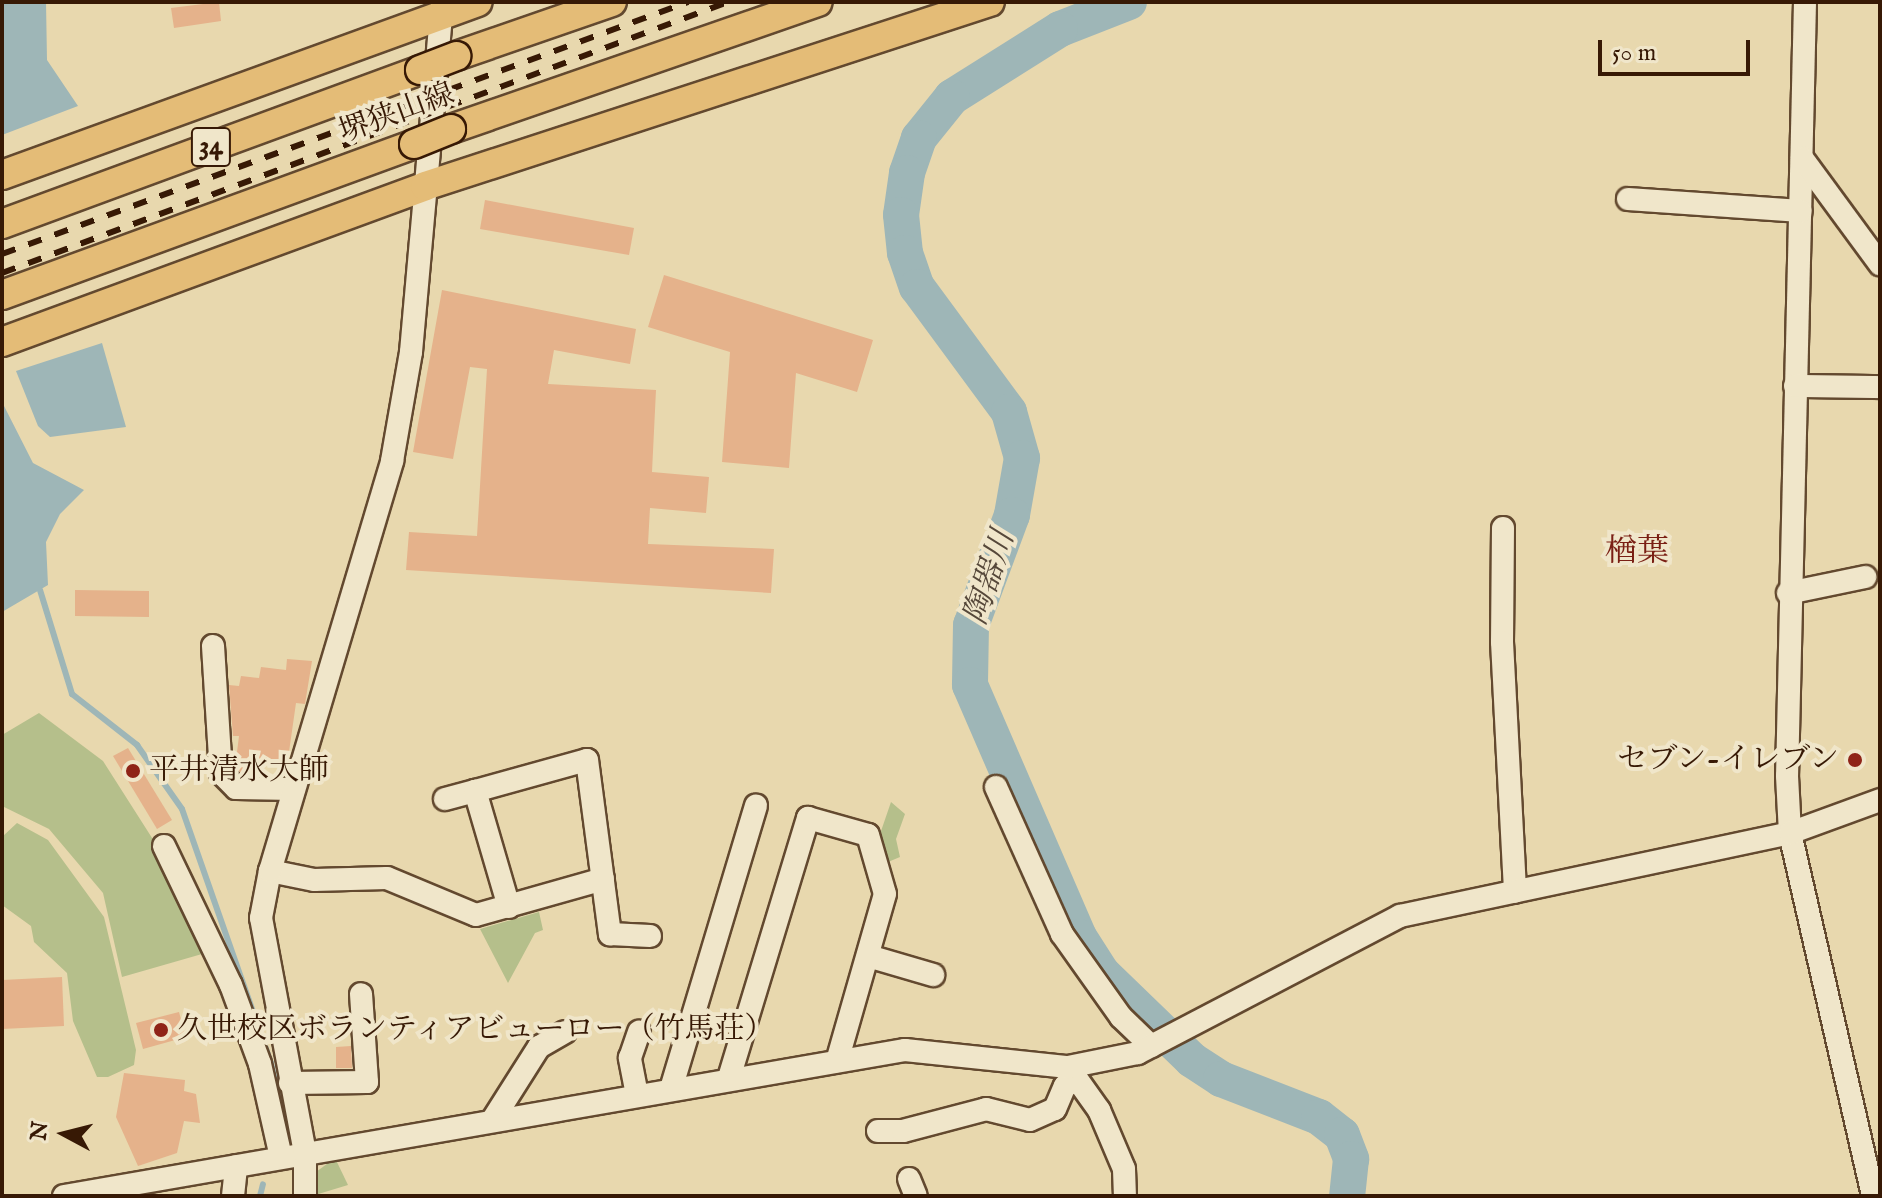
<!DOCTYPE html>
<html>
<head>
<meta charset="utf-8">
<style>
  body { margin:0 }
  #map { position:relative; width:1882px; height:1198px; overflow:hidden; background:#e8d8ae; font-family:"IM FELL English","Noto Serif JP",serif }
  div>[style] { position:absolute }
  .green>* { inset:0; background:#b5bf8b }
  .water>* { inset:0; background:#9eb6b7 }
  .stream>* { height:6px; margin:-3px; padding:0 3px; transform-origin:3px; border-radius:3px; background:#9eb6b7 }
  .river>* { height:36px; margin:-18px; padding:0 18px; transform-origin:18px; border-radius:18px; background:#9eb6b7 }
  .building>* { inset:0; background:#e5b28b }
  .roads { filter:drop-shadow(2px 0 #63492f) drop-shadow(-2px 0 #63492f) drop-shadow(0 2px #63492f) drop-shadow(0 -2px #63492f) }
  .minor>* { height:22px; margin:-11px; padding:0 11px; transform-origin:11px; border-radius:11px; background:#f0e6ca }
  .major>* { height:28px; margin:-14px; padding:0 14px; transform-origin:14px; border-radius:14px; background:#e4bc77 }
  .rail>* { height:6px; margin-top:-3px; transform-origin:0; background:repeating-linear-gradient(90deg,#371905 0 14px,transparent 0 28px) }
  .bridges { filter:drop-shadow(2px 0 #371905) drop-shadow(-2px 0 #371905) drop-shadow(0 2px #371905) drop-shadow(0 -2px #371905) }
  .major-bridge>* { height:28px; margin:-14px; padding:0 14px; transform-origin:14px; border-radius:14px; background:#e4bc77 }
  .dots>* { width:22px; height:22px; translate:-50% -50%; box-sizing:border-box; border:4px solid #f0e6ca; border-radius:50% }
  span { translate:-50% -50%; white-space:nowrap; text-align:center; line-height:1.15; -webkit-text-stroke:8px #f0e6ca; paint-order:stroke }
  .shield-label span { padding:2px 6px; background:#f0e6ca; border:2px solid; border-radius:6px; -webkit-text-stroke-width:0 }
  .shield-label { font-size:28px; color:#371905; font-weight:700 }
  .street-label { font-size:30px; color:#371905 }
  .poi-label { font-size:30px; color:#371905 }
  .right { translate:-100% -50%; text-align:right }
  .left { translate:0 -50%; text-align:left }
  .neighbourhood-label { font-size:32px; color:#7a1f14 }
  .water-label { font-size:32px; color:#56483a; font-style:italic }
  .frame { position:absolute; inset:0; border:4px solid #371905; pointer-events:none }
  .north { position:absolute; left:24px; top:1094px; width:80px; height:80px; -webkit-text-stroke:6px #f0e6ca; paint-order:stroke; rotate:277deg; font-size:22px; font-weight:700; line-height:32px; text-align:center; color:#371905 }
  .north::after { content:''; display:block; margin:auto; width:28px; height:36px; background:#371905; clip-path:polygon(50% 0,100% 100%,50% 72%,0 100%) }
  .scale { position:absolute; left:1598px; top:40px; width:152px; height:36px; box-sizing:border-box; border:4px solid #371905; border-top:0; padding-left:10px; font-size:24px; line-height:28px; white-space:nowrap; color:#371905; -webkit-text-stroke:6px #f0e6ca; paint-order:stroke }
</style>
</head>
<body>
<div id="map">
  <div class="green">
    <div style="clip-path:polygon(39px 713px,103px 761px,161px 852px,209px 952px,122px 977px,103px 893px,49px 829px,2px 806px,2px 735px)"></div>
    <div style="clip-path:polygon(891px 802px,905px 814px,896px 839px,900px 857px,888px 862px,880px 834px)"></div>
    <div style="clip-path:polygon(17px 823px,48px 840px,104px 917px,136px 1050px,134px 1065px,108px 1077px,97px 1077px,73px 1021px,67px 973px,34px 942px,31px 926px,2px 905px,2px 837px)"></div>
    <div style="clip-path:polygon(539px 912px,543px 930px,535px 933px,508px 983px,480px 929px)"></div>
    <div style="clip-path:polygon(335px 1158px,348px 1185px,315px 1195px,316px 1172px)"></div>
  </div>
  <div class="water">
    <div style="clip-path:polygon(2px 2px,46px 2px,47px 60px,78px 106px,2px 135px)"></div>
    <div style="clip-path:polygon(102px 343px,126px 427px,50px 437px,38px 426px,16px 371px)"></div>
    <div style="clip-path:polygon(2px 402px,33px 463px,84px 490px,60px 514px,46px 542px,48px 585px,2px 612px)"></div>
  </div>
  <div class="stream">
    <div style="left:40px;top:590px;width:109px;rotate:72.9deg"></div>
    <div style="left:72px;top:694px;width:83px;rotate:38.1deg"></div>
    <div style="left:137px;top:745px;width:78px;rotate:54.9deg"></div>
    <div style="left:182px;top:809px;width:269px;rotate:70.7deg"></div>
    <div style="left:271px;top:1063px;width:75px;rotate:76.9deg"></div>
    <div style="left:260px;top:1196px;width:12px;rotate:-76deg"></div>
  </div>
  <div class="river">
    <div style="left:1129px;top:2px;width:74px;rotate:158.6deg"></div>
    <div style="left:1060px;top:29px;width:128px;rotate:147.8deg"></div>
    <div style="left:952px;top:97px;width:53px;rotate:128.8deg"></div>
    <div style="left:919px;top:138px;width:37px;rotate:109deg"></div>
    <div style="left:907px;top:173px;width:42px;rotate:98.1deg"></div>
    <div style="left:901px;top:215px;width:38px;rotate:84deg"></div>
    <div style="left:905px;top:253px;width:36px;rotate:71deg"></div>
    <div style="left:917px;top:287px;width:155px;rotate:53.6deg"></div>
    <div style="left:1009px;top:412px;width:48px;rotate:74.2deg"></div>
    <div style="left:1022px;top:458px;width:58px;rotate:100deg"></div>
    <div style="left:1012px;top:515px;width:117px;rotate:110.4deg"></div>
    <div style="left:971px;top:625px;width:60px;rotate:91deg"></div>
    <div style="left:970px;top:685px;width:275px;rotate:66.6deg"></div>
    <div style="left:1079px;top:937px;width:43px;rotate:57.4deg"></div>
    <div style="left:1102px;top:973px;width:125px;rotate:44deg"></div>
    <div style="left:1192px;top:1060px;width:35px;rotate:33deg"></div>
    <div style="left:1221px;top:1079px;width:105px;rotate:21.2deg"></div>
    <div style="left:1319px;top:1117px;width:29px;rotate:38deg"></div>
    <div style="left:1342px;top:1135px;width:26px;rotate:69deg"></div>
    <div style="left:1351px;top:1159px;width:37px;rotate:96deg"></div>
  </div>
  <div class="building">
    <div style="clip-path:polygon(219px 2px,221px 21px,174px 28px,171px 8px)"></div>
    <div style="clip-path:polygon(485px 200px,634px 228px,629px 255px,480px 229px)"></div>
    <div style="clip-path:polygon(664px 275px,873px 340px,857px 392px,796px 373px,789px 468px,722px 462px,730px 352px,648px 327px)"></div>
    <div style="clip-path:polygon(442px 290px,636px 329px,630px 364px,554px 350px,548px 384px,656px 390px,652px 472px,709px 477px,706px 513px,650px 508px,648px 544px,774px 549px,771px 593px,406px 570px,409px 532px,477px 536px,487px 369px,470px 367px,453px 459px,413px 452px)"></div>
    <div style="clip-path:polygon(75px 590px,149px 591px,149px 617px,75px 616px)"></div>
    <div style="clip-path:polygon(287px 659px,312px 661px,305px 704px,296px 703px,287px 766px,255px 763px,253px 774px,242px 774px,235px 768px,239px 736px,233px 736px,229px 685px,239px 686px,241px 676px,259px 678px,261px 667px,286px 670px)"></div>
    <div style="clip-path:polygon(128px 748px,172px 820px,157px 829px,113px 756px)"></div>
    <div style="clip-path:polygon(62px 977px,64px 1026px,2px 1029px,2px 980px)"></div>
    <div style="clip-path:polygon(179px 1012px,186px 1037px,143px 1049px,136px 1023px)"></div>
    <div style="clip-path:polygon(351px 1046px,352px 1068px,336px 1068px,336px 1047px)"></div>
    <div style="clip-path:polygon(124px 1073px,185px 1080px,184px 1091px,196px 1094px,200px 1123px,184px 1121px,177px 1153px,138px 1166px,116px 1117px)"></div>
  </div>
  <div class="roads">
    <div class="minor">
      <div style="left:1805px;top:2px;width:774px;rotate:91.33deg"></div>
      <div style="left:1787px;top:776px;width:57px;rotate:87deg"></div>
      <div style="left:1790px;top:833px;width:372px;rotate:77.1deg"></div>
      <div style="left:1802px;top:158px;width:132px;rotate:53.7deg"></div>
      <div style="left:1628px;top:199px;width:173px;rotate:4deg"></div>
      <div style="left:1795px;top:386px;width:85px;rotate:0.7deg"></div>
      <div style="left:1503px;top:528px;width:114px;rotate:90.5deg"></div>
      <div style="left:1502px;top:642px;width:250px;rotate:87deg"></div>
      <div style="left:1788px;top:593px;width:79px;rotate:-11.7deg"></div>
      <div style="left:213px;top:646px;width:127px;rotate:86.4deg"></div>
      <div style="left:221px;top:773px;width:21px;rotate:45deg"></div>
      <div style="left:236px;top:788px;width:58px;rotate:1deg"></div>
      <div style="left:996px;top:787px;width:161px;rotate:65.8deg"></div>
      <div style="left:1062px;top:934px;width:102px;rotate:54.6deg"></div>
      <div style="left:1121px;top:1017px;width:42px;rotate:44deg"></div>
      <div style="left:445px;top:799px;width:31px;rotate:-15deg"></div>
      <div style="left:164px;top:846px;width:154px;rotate:64.3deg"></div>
      <div style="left:231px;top:985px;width:84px;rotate:69.8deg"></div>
      <div style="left:260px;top:1064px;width:95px;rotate:77.3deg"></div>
      <div style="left:270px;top:871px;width:45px;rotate:11.6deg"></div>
      <div style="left:314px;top:880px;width:73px;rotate:-1.6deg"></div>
      <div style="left:387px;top:878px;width:96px;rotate:22.6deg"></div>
      <div style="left:476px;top:915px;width:132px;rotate:-15.8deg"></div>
      <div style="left:509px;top:907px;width:121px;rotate:-106.3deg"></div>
      <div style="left:475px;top:791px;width:116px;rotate:-15.5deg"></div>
      <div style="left:587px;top:760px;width:176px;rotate:82.5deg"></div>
      <div style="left:610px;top:934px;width:40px;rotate:2.9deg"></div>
      <div style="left:868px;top:956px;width:68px;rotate:16.3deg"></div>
      <div style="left:1069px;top:1068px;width:52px;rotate:54.5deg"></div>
      <div style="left:1099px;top:1110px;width:64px;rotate:67deg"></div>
      <div style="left:1124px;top:1169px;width:27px;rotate:88deg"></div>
      <div style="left:729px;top:1078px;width:272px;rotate:-73.1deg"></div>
      <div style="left:808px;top:818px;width:62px;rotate:15.8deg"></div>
      <div style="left:868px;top:835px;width:61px;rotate:73.9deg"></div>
      <div style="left:885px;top:894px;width:174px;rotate:106deg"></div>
      <div style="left:290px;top:1083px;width:77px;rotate:-0.7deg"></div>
      <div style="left:367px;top:1082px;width:88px;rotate:-93.9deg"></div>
      <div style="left:671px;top:1089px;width:296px;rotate:-73.3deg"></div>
      <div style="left:637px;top:1095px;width:38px;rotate:-101deg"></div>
      <div style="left:630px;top:1058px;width:28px;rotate:-71deg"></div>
      <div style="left:492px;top:1121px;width:88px;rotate:-57.6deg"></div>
      <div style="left:539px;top:1047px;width:30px;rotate:-30deg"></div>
      <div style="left:878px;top:1131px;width:25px"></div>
      <div style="left:903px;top:1131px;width:86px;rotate:-14.8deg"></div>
      <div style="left:986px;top:1109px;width:45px;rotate:14deg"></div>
      <div style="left:1030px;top:1120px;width:27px;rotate:-24deg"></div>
      <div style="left:1055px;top:1109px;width:25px;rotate:-67deg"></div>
      <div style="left:1065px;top:1086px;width:13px;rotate:-27deg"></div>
      <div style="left:909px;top:1179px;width:18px;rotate:68deg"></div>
      <div style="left:64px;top:1196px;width:854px;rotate:-9.85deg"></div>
      <div style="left:905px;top:1050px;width:164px;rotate:6deg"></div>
      <div style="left:1068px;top:1067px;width:71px;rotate:-11.3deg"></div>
      <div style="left:1138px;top:1053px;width:296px;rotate:-27.6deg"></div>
      <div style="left:1400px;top:916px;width:399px;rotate:-12deg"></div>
      <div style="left:1790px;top:833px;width:96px;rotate:-20.1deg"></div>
      <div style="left:233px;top:1196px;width:30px;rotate:-84deg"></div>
      <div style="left:305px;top:1196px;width:43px;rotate:-90deg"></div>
      <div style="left:305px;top:1153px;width:239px;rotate:-100.6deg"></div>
      <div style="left:261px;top:918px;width:48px;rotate:-79.2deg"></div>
      <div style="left:270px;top:871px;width:428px;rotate:-73.4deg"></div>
      <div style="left:392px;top:461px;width:111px;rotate:-80.1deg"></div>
      <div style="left:411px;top:352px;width:350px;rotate:-84.9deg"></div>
    </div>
    <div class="major">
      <div style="left:456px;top:56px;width:165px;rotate:-19.1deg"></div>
      <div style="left:451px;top:129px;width:388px;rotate:-19.1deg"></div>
      <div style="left:2px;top:175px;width:506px;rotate:-19.97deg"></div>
      <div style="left:2px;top:224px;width:445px;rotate:-20.2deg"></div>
      <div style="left:2px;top:295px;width:439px;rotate:-20.1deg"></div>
      <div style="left:2px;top:342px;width:451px;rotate:-20.2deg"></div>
      <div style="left:425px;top:186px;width:594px;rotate:-18.04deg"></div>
    </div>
  </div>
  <div class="rail">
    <div style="left:2px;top:254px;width:731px;rotate:-20.17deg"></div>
    <div style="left:2px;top:273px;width:775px;rotate:-20.47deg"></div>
  </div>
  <div class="bridges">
    <div class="major-bridge">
      <div style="left:420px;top:70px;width:39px;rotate:-21deg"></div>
      <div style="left:414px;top:144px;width:40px;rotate:-22deg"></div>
    </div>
  </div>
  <div class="dots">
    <div style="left:1855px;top:760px;background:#8f2418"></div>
    <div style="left:133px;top:771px;background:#8f2418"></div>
    <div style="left:161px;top:1030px;background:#8f2418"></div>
  </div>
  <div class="shield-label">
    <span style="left:211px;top:147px">34</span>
  </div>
  <div class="street-label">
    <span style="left:397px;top:114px;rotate:-20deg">堺狭山線</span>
  </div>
  <div class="poi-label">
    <span class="right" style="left:1839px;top:760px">セブン-イレブン</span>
    <span class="left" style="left:149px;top:771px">平井清水大師</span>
    <span class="left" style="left:177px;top:1030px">久世校区ボランティアビューロー（竹馬荘）</span>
  </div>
  <div class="neighbourhood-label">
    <span style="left:1637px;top:553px">楢葉</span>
  </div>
  <div class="water-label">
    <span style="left:991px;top:578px;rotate:-72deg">陶器川</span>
  </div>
  <div class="frame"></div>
  <div class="north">N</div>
  <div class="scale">50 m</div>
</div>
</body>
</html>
